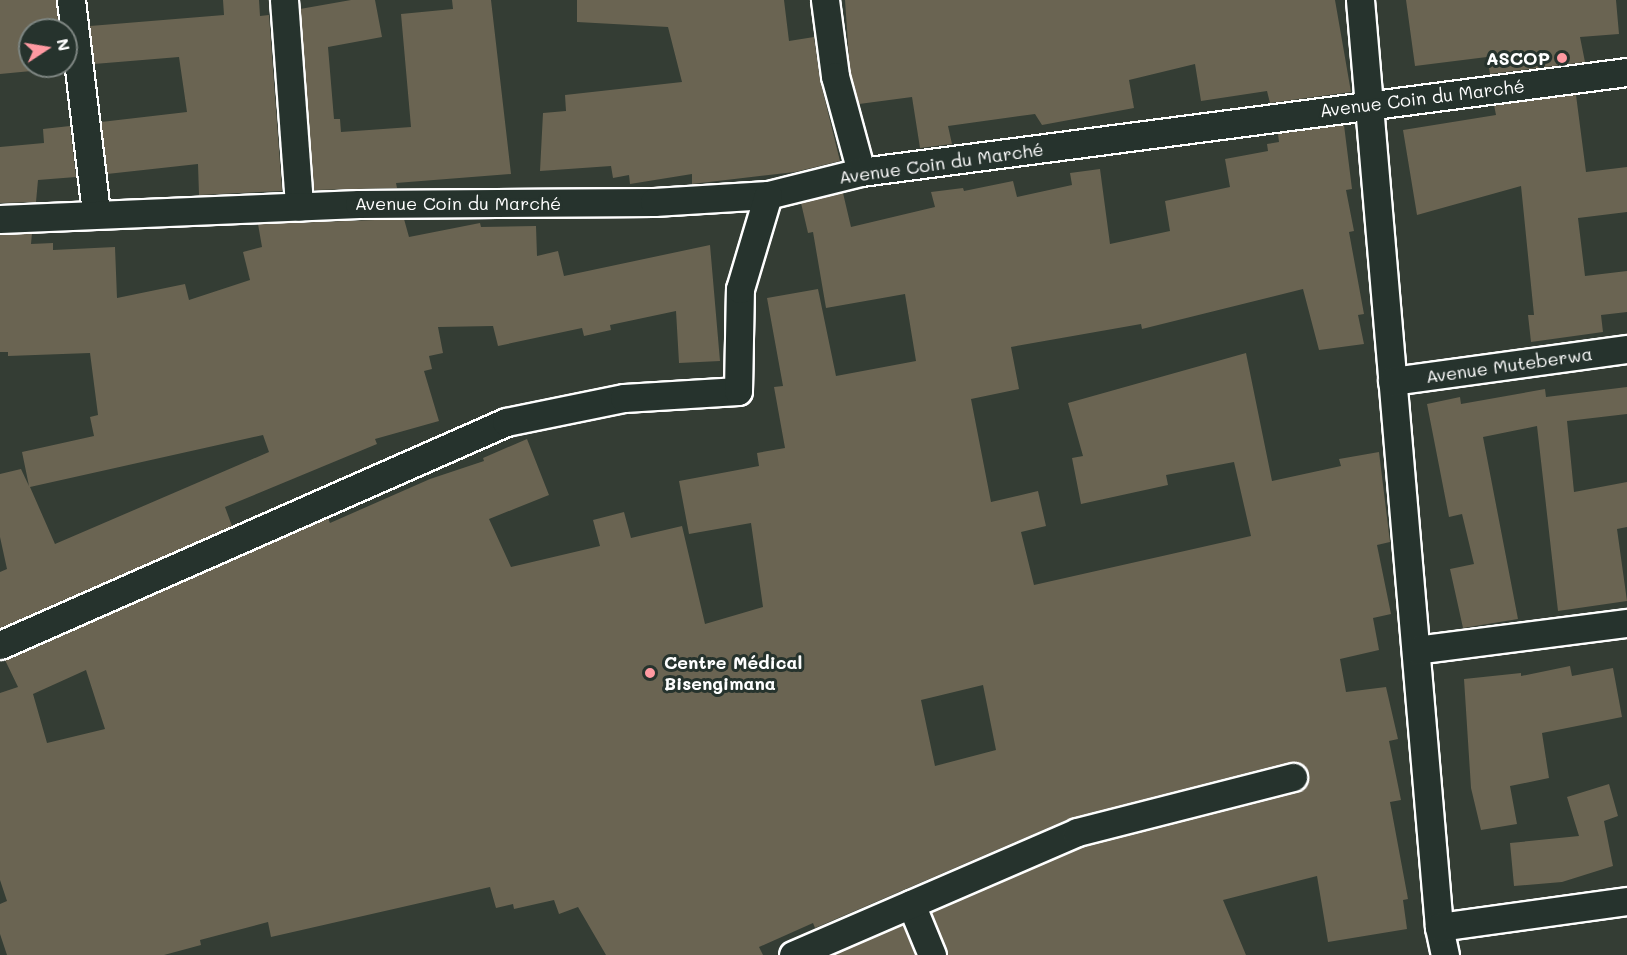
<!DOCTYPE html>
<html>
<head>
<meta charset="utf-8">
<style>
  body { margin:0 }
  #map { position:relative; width:1627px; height:955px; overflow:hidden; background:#343d34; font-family:Mali,sans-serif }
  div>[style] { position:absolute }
  .building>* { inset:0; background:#6a6452 }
  .roads { filter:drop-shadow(2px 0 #fff) drop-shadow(-2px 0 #fff) drop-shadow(0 2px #fff) drop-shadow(0 -2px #fff) }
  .street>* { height:27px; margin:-13.5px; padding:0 13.5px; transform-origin:13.5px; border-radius:13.5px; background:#26332d }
  .dots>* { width:16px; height:16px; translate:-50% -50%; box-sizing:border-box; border:3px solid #26332d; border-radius:50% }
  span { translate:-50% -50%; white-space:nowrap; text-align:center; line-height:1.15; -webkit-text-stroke:6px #26332d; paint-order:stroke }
  .poi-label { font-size:18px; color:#fff; font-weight:700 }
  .right { translate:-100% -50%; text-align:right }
  .left { translate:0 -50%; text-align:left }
  .street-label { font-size:18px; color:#fff }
  .north { position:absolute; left:18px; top:18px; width:60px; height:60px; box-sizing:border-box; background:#26332d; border:2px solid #7d8581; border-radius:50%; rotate:78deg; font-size:16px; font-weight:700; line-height:24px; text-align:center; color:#fff }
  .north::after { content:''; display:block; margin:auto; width:21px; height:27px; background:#ff9aa2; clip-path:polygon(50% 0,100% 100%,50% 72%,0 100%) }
</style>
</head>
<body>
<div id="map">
  <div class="building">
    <div style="clip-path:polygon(0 0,56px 0,59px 30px,30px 30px,30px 66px,63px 68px,0 74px)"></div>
    <div style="clip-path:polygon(223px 0,259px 0,260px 16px,269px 15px,282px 191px,199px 195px,198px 164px,107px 174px,101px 122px,187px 112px,179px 57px,94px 64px,90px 26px,224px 15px)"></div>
    <div style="clip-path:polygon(351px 0,375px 0,382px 37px,328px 47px,334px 119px,340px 119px,341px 132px,411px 127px,401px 14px,453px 9px,452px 0,491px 0,511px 174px,396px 183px,397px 188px,314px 190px,300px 9px)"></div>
    <div style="clip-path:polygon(577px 0,784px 0,789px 41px,814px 37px,820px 80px,840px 161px,795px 172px,692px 184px,692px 174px,630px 184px,629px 175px,613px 178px,611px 166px,540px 171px,543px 113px,566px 111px,565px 95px,682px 82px,668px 27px,577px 22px)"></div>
    <div style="clip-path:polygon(845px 0,1335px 0,1351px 92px,1270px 103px,1267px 91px,1201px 101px,1195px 64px,1129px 80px,1134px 108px,1042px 125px,1035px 114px,948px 126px,952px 144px,920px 148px,912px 97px,859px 104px,850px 73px)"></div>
    <div style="clip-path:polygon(1406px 0,1616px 0,1619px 34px,1580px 37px,1585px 62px,1490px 74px,1487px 57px,1415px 66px)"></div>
    <div style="clip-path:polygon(1576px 95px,1586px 172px,1627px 167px,1627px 212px,1578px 218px,1585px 276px,1627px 271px,1627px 312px,1601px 315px,1603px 332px,1531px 342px,1528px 315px,1534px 315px,1521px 186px,1417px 215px,1403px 130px,1496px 115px,1494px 105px)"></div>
    <div style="clip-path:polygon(evenodd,1344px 125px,1352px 189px,1346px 190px,1354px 231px,1349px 232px,1364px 314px,1358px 315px,1364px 344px,1319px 350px,1303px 289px,1142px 329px,1141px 324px,1011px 347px,1019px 389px,971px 399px,991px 502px,1038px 491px,1046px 526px,1021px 532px,1034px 585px,1251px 536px,1234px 462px,1166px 475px,1168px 485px,1081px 504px,1072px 458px,1083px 456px,1068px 403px,1246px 353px,1272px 481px,1341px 466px,1339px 459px,1379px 452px,1390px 542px,1377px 545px,1391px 614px,1373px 618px,1379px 650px,1340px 659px,1346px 692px,1386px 687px,1398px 739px,1389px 741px,1401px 800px,1390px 802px,1408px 899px,1403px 900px,1407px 929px,1328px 942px,1317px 876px,1223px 900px,1246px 955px,947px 955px,931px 912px,1082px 847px,1297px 792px,1308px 782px,1308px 773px,1304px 766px,1290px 762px,1071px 818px,815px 928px,813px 923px,759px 947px,763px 955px,606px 955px,578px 907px,559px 914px,554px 900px,514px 909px,513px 904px,496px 908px,490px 887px,271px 937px,268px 922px,200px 940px,201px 945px,164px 955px,7px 955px,0 934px,0 904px,7px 901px,0 880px,0 693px,18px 687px,5px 660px,328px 518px,330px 523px,430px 479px,484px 461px,483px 458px,527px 439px,549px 495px,489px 519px,511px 567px,600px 546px,593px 520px,624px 512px,631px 538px,682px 526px,705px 624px,763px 607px,751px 523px,689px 534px,679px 481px,759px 466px,757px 453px,785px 448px,774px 387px,783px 386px,767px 298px,818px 289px,836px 376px,916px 361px,905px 294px,826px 308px,813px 232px,808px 233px,801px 203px,843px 193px,851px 227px,935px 207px,931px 192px,963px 188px,964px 191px,1013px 181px,1017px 197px,1072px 185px,1070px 173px,1100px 169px,1110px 244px,1170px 231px,1165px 201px,1230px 187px,1225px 159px,1268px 151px,1267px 144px,1279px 142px,1278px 134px,1344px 125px,86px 670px,105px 729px,47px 743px,33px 694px,86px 670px,1344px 125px,983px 685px,996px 750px,935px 766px,921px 700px,983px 685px)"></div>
    <div style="clip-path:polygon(70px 126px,76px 177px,38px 180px,36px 202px,0 203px,0 147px,44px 143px,43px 129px)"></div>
    <div style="clip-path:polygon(evenodd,404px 219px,409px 237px,480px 223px,481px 227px,536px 226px,537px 256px,558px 251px,564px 276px,710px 245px,720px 361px,679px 363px,676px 311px,610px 325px,611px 330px,584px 336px,582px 328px,498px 346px,493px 326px,438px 327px,443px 353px,429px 356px,432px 369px,424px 371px,439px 421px,375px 439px,377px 444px,225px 507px,232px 526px,0 628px,0 572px,7px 569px,0 537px,0 474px,21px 469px,29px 486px,22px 452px,94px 436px,90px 417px,98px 415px,90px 353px,8px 356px,8px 352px,0 352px,0 235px,32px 233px,31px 244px,53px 243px,53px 250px,115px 247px,117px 298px,185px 284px,189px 300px,250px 280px,243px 252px,262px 247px,258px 224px,404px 219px,263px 435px,269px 452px,55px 544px,30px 487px,263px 435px)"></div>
    <div style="clip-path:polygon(1627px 387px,1627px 414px,1567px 421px,1574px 492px,1627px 482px,1627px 527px,1617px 529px,1627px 601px,1558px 611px,1537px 426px,1483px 437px,1518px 619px,1463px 628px,1450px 569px,1474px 564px,1462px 514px,1449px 517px,1427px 404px,1460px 397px,1461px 404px,1545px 389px,1546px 397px)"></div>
    <div style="clip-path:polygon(1570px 666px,1572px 676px,1613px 668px,1622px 717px,1542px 733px,1549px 778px,1510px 786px,1517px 824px,1481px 830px,1471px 788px,1464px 679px,1521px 673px,1521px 676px)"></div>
    <div style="clip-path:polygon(1609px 784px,1618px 816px,1604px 821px,1613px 866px,1562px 882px,1514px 886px,1510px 843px,1579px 836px,1567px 797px)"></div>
    <div style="clip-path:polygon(903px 925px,915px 955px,833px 955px)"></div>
  </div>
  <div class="roads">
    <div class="street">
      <div style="left:71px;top:0;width:215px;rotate:83.3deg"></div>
      <div style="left:284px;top:0;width:207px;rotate:85.8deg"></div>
      <div style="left:825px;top:0;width:77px;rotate:82.5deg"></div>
      <div style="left:835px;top:76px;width:99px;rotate:74.8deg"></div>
      <div style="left:1360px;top:0;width:930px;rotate:85.13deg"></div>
      <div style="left:1439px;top:927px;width:29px;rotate:78deg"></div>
      <div style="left:0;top:219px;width:359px;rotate:-2.4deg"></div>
      <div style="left:359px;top:204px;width:295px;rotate:-0.4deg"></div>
      <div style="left:654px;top:202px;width:114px;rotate:-3.5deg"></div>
      <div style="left:768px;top:195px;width:96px;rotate:-13.9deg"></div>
      <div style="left:861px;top:172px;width:772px;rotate:-7.44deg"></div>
      <div style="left:1392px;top:381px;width:237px;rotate:-7.8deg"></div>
      <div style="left:0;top:645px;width:553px;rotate:-23.78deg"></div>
      <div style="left:506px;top:422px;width:120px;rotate:-11.5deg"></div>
      <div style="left:624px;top:398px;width:114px;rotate:-3.5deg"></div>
      <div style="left:738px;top:391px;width:102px;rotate:-88.9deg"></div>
      <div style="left:740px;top:289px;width:98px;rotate:-73.4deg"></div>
      <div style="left:1416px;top:650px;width:213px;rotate:-7.3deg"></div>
      <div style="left:911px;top:904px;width:55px;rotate:67.6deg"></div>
      <div style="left:1439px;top:927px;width:190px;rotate:-7.9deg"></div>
      <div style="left:793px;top:955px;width:309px;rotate:-23.4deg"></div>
      <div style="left:1077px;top:832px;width:223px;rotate:-14.3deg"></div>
    </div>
  </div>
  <div class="dots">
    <div style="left:1562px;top:58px;background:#ff9aa2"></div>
    <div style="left:650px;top:673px;background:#ff9aa2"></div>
  </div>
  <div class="poi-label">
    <span class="right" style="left:1550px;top:58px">ASCOP</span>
    <span class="left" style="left:664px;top:673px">Centre Médical<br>Bisengimana</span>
  </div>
  <div class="street-label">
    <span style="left:1422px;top:98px;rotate:-7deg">Avenue Coin du Marché</span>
    <span style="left:941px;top:163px;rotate:-8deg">Avenue Coin du Marché</span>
    <span style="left:458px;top:203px">Avenue Coin du Marché</span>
    <span style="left:1509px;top:365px;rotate:-8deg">Avenue Muteberwa</span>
  </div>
  <div class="north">N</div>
</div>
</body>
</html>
